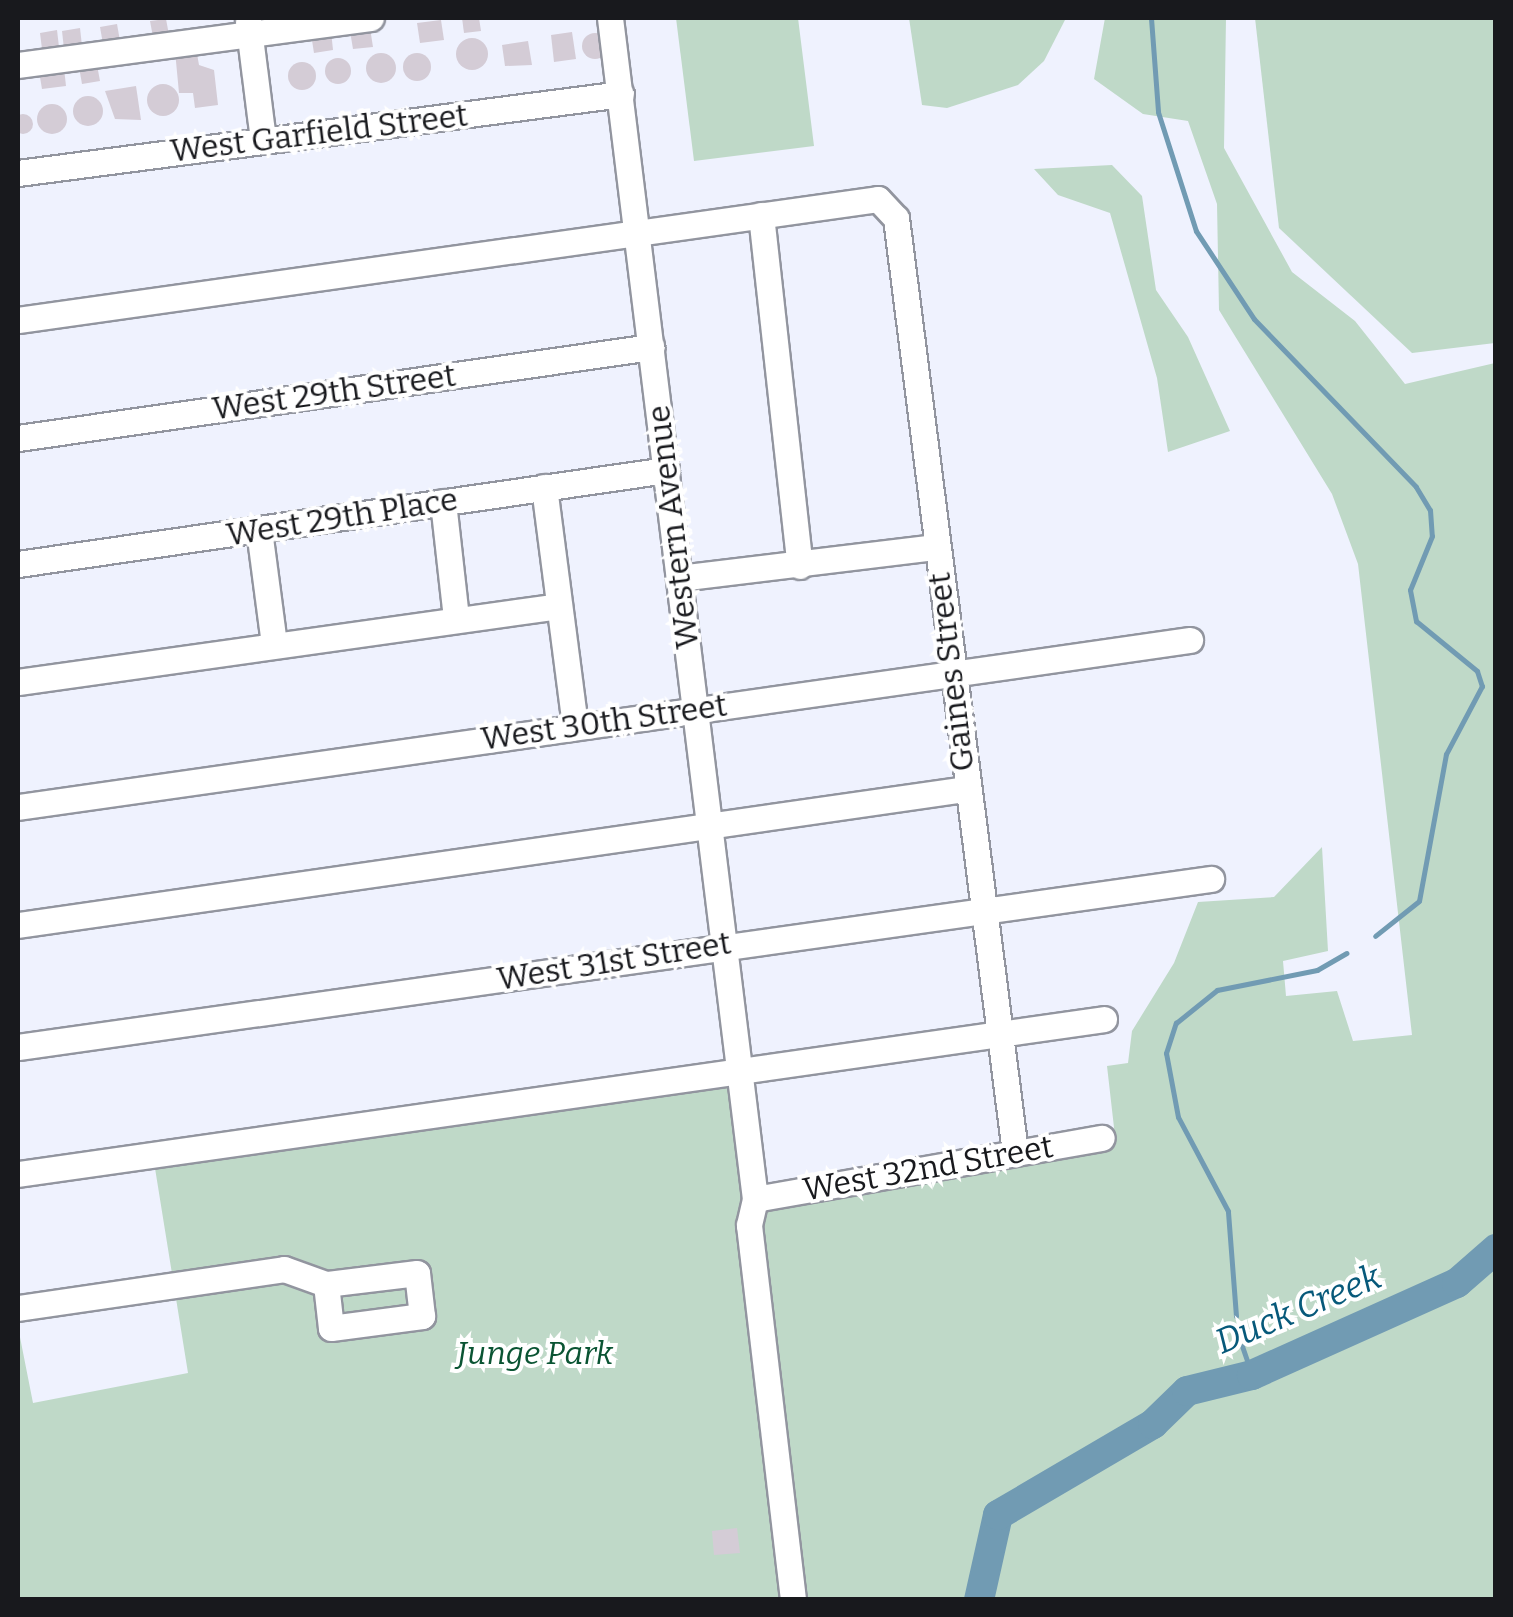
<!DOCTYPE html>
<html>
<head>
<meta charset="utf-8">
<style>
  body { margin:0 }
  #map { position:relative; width:1513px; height:1617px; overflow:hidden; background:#eff2fe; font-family:Bitter,serif }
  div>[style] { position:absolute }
  .green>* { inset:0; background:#bfd9c8 }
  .stream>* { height:5px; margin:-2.5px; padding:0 2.5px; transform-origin:2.5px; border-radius:2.5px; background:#719bb3 }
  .river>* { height:30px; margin:-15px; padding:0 15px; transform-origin:15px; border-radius:15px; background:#719bb3 }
  .building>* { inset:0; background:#d4ccd6 }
  .round { border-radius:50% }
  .roads { filter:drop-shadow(2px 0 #92959f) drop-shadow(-2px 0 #92959f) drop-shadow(0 2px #92959f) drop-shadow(0 -2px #92959f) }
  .minor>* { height:25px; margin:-12.5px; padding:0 12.5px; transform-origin:12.5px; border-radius:12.5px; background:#fff }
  span { translate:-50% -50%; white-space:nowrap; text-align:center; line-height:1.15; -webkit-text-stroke:8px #fff; paint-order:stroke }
  .street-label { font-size:32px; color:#18191d }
  .park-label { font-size:32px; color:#0a5433; font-style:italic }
  .water-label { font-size:35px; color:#07597a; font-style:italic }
  .frame { position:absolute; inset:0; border:20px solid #18191d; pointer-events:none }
</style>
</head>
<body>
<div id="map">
  <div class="green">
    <div style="clip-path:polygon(676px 18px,798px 18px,814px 146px,694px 161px)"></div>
    <div style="clip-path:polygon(909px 18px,1066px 18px,1044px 61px,1018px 85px,947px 108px,922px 105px)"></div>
    <div style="clip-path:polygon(1105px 18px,1226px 18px,1224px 148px,1292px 272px,1355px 321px,1405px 384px,1495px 363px,1495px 1599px,18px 1599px,18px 1327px,33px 1403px,188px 1373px,154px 1162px,739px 1071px,743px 1213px,1116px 1145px,1107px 1066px,1128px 1063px,1132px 1031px,1174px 963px,1198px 902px,1274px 897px,1322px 847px,1328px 951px,1283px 961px,1286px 996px,1337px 991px,1353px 1041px,1412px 1035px,1358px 564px,1332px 494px,1219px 310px,1217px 204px,1188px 121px,1143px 114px,1094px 79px)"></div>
    <div style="clip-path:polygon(1255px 18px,1495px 18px,1495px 343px,1412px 353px,1279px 228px)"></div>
    <div style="clip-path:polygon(1112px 165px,1142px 196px,1156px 290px,1188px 337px,1230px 431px,1168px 452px,1157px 378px,1110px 213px,1058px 195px,1034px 169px)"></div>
  </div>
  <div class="stream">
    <div style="left:1151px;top:18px;width:94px;rotate:85.7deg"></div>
    <div style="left:1158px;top:112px;width:125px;rotate:72.3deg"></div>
    <div style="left:1196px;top:231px;width:105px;rotate:56.6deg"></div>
    <div style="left:1254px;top:319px;width:233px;rotate:46deg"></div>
    <div style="left:1416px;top:487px;width:27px;rotate:59deg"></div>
    <div style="left:1430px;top:510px;width:26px;rotate:86deg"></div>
    <div style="left:1432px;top:536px;width:58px;rotate:112.2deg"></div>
    <div style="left:1410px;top:590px;width:32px;rotate:79deg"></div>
    <div style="left:1416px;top:621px;width:79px;rotate:39.3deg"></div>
    <div style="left:1477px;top:671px;width:16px;rotate:72deg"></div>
    <div style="left:1482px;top:686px;width:77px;rotate:117.9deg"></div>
    <div style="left:1446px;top:754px;width:149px;rotate:100.4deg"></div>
    <div style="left:1419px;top:901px;width:56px;rotate:141.5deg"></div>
    <div style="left:1236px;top:1316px;width:105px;rotate:-94.4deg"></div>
    <div style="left:1228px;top:1211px;width:106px;rotate:-118deg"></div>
    <div style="left:1178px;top:1117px;width:65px;rotate:-100.6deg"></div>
    <div style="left:1166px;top:1053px;width:32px;rotate:-72deg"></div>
    <div style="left:1176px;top:1023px;width:53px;rotate:-38.8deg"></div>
    <div style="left:1217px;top:990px;width:102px;rotate:-11.3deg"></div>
    <div style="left:1317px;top:970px;width:34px;rotate:-30deg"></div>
    <div style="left:1242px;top:1346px;width:31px;rotate:71deg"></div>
  </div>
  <div class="river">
    <div style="left:979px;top:1600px;width:87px;rotate:-77.4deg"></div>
    <div style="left:998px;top:1515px;width:180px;rotate:-30.4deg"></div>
    <div style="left:1153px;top:1424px;width:47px;rotate:-44.1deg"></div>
    <div style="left:1187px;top:1391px;width:67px;rotate:-13.8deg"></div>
    <div style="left:1252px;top:1375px;width:225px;rotate:-24.2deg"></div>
    <div style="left:1457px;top:1283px;width:52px;rotate:-41.1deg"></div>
  </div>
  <div class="building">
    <div style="clip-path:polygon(462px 18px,479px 18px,481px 31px,464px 33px)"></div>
    <div style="clip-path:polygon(166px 19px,169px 35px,153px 37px,150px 21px)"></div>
    <div style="clip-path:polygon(441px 20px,444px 40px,420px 43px,417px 23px)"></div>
    <div style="clip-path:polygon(117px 24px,120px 41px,103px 44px,100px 27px)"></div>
    <div style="clip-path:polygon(80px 28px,82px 46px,64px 49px,62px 31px)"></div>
    <div style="clip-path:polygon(370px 28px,373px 47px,353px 49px,350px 31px)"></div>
    <div style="clip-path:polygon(57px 30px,59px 47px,42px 49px,40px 33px)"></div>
    <div style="clip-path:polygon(331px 31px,333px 50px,314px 53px,311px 34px)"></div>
    <div style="clip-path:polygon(572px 32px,576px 59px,554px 62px,551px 35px)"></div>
    <div class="round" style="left:582px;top:33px;width:26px;height:26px"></div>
    <div class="round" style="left:456px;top:38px;width:32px;height:32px"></div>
    <div style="clip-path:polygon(528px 41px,532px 65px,505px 66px,502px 45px)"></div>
    <div style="clip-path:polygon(196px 48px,199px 65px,214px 70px,218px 105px,195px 108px,193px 93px,179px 93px,175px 51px)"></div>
    <div class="round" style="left:403px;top:53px;width:28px;height:28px"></div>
    <div class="round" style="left:366px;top:53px;width:30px;height:30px"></div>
    <div class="round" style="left:325px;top:58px;width:26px;height:26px"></div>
    <div class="round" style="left:288px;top:62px;width:28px;height:28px"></div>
    <div style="clip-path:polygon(97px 65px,100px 81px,82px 84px,79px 67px)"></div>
    <div style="clip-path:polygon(64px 68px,66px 86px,42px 89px,39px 71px)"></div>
    <div class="round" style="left:147px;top:84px;width:32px;height:32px"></div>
    <div style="clip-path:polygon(136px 86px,141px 120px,115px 119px,105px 91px)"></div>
    <div class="round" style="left:73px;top:96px;width:30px;height:30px"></div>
    <div class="round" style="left:37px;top:104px;width:30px;height:30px"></div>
    <div class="round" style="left:13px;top:114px;width:20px;height:20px"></div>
    <div style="clip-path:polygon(737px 1528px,740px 1553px,714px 1555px,712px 1531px)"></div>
  </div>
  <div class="roads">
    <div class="minor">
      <div style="left:610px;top:18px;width:1190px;rotate:83deg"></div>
      <div style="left:755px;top:1199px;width:27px;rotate:103deg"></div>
      <div style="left:749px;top:1225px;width:378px;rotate:83.3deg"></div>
      <div style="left:248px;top:21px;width:120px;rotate:82.8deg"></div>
      <div style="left:18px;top:65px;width:356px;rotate:-7.6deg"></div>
      <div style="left:18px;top:173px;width:608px;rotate:-7.46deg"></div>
      <div style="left:761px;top:215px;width:353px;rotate:83.7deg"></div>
      <div style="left:18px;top:320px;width:868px;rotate:-8.01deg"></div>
      <div style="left:878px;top:199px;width:26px;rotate:47deg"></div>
      <div style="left:896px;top:218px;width:942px;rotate:82.74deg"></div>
      <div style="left:18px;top:438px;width:640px;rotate:-8.18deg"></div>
      <div style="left:544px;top:487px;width:242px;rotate:82.6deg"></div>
      <div style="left:443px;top:502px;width:116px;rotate:83.6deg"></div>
      <div style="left:259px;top:530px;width:115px;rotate:82.5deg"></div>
      <div style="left:18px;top:564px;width:655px;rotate:-8.25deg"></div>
      <div style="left:679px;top:578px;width:259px;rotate:-6.9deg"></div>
      <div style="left:18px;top:682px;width:546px;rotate:-8deg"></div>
      <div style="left:18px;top:807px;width:1184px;rotate:-8.11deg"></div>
      <div style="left:18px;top:925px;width:957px;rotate:-8.17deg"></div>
      <div style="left:18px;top:1047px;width:1205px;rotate:-8.02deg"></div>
      <div style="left:18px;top:1174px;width:1097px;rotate:-8.12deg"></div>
      <div style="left:755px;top:1199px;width:352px;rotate:-10deg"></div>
      <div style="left:18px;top:1308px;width:269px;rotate:-8.3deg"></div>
      <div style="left:284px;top:1269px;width:45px;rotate:19.7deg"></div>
      <div style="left:326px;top:1284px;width:44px;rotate:83.5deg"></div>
      <div style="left:331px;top:1328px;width:92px;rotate:-7.5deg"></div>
      <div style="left:422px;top:1316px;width:43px;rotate:-96.6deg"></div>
      <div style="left:417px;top:1273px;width:92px;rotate:173.1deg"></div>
    </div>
  </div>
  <div class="street-label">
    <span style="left:319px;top:133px;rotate:-7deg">West Garfield Street</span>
    <span style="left:334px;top:392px;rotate:-8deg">West 29th Street</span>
    <span style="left:342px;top:517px;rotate:-9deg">West 29th Place</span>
    <span style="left:673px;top:527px;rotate:-97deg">Western Avenue</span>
    <span style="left:951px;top:672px;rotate:-97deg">Gaines Street</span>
    <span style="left:604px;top:722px;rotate:-8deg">West 30th Street</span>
    <span style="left:614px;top:961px;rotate:-9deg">West 31st Street</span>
    <span style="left:928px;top:1168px;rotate:-10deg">West 32nd Street</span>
  </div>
  <div class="park-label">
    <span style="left:535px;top:1353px">Junge Park</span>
  </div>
  <div class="water-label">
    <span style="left:1298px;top:1309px;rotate:-23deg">Duck Creek</span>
  </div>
  <div class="frame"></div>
</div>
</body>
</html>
